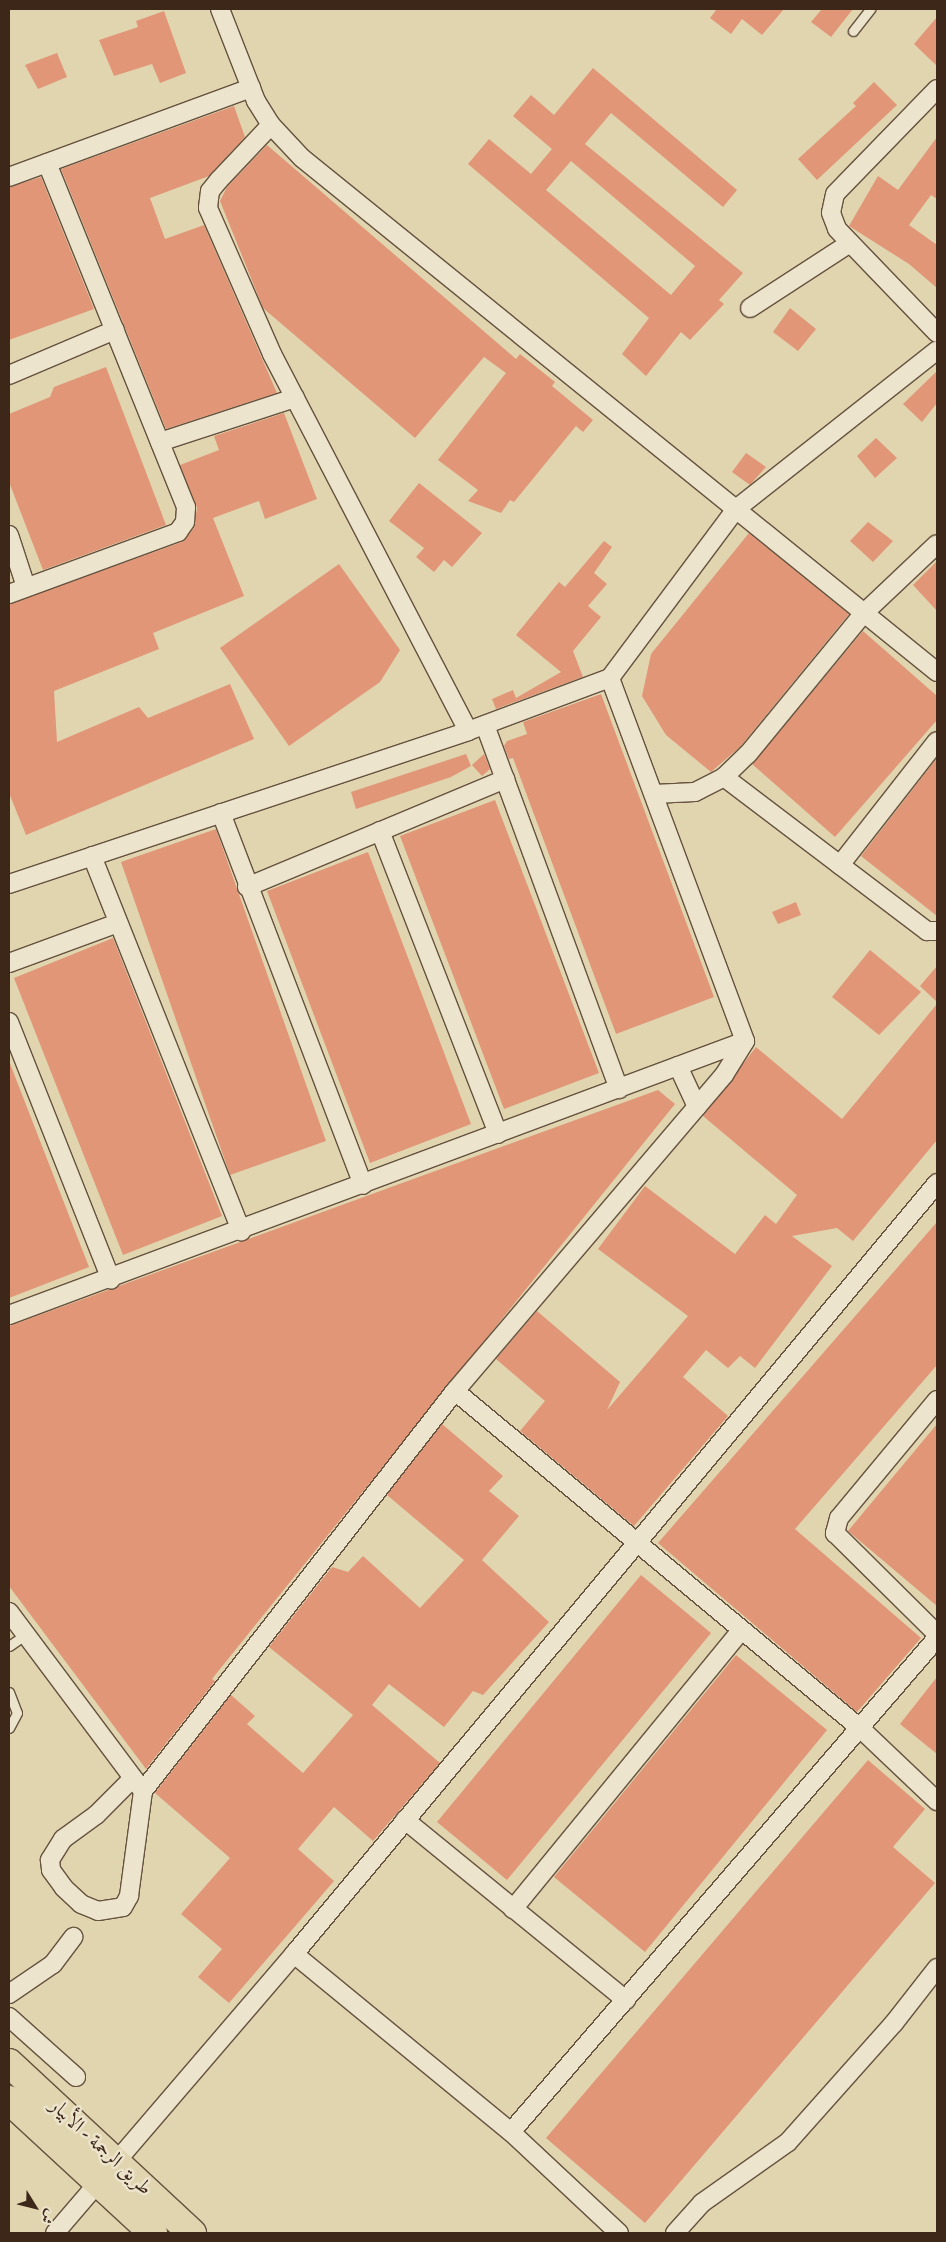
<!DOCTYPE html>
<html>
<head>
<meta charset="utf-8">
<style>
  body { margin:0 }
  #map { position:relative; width:946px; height:2242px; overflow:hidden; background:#e1d5b0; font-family:"Sorts Mill Goudy",Amiri,serif }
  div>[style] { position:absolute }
  .building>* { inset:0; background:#e09677 }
  .roads { filter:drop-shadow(1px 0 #65523f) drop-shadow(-1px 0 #65523f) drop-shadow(0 1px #65523f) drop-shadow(0 -1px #65523f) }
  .service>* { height:9px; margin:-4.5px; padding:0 4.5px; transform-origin:4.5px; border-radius:4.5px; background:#ece4cc }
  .minor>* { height:18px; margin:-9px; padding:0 9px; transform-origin:9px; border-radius:9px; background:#ece4cc }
  .trunk>* { height:28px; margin:-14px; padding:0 14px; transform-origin:14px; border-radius:14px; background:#e1d5b0 }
  span { translate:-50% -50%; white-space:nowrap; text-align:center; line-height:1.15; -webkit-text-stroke:5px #ece4cc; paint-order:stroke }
  .street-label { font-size:20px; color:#3c2719 }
  .frame { position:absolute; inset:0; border:10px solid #3c2719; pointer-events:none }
  .north { position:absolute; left:10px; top:2182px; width:50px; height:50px; -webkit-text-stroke:4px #ece4cc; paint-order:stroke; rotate:126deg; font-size:14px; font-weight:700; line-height:20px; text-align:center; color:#3c2719 }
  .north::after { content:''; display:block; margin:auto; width:18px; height:22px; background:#3c2719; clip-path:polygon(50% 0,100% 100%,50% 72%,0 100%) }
</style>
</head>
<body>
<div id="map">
  <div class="building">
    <div style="clip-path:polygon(717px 9px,784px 9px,762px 35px,742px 19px,731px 34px,710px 18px)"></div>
    <div style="clip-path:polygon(822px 9px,853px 9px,831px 37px,811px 22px)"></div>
    <div style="clip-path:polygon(164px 11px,186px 73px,160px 83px,152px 64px,114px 76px,99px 40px,138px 27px,136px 21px)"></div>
    <div style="clip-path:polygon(937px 17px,937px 66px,914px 44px)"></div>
    <div style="clip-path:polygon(57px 53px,67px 77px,38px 89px,25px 65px)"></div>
    <div style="clip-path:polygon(evenodd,593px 68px,737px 190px,723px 207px,611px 113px,585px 144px,743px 273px,719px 300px,724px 304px,690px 340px,681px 332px,646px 376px,622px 354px,649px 318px,468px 164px,489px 139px,531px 174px,552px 149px,513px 116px,531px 95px,554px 115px,593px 68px,571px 161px,695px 266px,671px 295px,546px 190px,571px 161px)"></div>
    <div style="clip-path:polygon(874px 82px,897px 105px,817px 180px,798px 159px,856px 106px,853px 103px)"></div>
    <div style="clip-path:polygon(234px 106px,245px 137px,209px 176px,150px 198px,165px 239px,204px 225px,277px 393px,166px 429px,61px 169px)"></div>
    <div style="clip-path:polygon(937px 137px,937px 199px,931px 195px,909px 225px,937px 245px,937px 288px,909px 264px,849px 226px,878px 176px,898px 190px)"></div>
    <div style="clip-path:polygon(267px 145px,516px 359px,520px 354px,555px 382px,552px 386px,593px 420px,583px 432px,576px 426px,514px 502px,510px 500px,501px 513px,468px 501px,478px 490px,438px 460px,506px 373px,484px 357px,415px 438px,263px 308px,220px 201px,227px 187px)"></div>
    <div style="clip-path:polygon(41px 177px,94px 309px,9px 340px,9px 187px)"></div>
    <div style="clip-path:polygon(790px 308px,816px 329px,798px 351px,773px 332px)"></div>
    <div style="clip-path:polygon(106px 367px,166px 525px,43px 570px,9px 482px,9px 414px,50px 397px,54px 387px)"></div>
    <div style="clip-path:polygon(937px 371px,937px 403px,922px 422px,903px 404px)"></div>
    <div style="clip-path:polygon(284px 413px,317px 499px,265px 519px,259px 501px,213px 518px,244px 596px,153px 633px,159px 649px,54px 691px,57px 742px,139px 707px,148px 718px,230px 684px,254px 739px,26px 835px,9px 793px,9px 604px,182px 542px,194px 528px,197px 508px,180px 465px,219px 450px,214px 436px)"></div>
    <div style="clip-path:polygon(876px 438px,897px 458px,875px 478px,857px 456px)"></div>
    <div style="clip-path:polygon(746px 453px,766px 467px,750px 485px,732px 472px)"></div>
    <div style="clip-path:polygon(419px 483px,482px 533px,452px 567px,444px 560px,434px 572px,416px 557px,424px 548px,389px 521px)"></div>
    <div style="clip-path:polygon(868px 522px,893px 541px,873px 562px,850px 541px)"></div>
    <div style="clip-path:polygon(749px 533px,849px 614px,740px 747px,711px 772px,666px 735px,642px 696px,651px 654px)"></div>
    <div style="clip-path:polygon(604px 541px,612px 547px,594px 573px,607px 584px,588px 606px,601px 617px,573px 651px,583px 677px,496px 709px,492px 699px,513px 690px,516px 698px,561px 672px,516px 635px,559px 582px,565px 587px)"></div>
    <div style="clip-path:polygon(937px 561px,937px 611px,913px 585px)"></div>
    <div style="clip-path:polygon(339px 564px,400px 650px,380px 682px,289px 746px,220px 648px)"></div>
    <div style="clip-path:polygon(863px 631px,937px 696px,937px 720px,835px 837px,752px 764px)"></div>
    <div style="clip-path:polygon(601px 694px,714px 997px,616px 1034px,513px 758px,509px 759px,504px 746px,507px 741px,527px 734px,523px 722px)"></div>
    <div style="clip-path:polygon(466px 754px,471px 766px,451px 777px,356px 809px,351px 792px)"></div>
    <div style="clip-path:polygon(484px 754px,490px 769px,482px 776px,472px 765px)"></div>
    <div style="clip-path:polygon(937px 758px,937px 916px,861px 856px)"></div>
    <div style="clip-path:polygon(495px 800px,599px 1073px,504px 1109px,400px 836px)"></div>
    <div style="clip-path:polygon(216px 829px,326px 1141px,230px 1175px,121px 862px)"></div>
    <div style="clip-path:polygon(368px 852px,471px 1124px,370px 1163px,267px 891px)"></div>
    <div style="clip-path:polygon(796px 902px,801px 915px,778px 924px,772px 912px)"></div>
    <div style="clip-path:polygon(113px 938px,222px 1216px,123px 1255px,14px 978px)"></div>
    <div style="clip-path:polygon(870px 950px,921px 992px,879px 1035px,832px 997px)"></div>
    <div style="clip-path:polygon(937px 966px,937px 1002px,920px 986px)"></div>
    <div style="clip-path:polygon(937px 1004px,937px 1140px,853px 1241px,837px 1228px,792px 1236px,832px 1266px,755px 1368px,740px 1356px,728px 1368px,706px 1350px,683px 1377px,728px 1416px,634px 1526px,520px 1431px,545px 1401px,496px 1359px,537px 1311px,620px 1382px,607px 1410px,688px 1316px,598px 1249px,645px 1186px,735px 1254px,765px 1215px,776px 1224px,797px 1195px,703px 1116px,746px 1060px,756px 1047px,842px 1119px)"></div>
    <div style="clip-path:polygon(9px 1061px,89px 1267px,9px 1298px)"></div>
    <div style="clip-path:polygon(658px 1090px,675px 1104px,212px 1679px,215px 1681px,146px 1769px,9px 1586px,9px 1326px)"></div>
    <div style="clip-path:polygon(937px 1222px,937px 1365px,795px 1529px,921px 1638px,857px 1712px,658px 1543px)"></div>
    <div style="clip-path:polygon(442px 1424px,503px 1476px,489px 1491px,519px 1516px,482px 1560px,549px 1622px,483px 1695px,473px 1691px,444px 1727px,389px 1684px,372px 1705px,440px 1763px,373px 1841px,334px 1807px,298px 1849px,334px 1881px,229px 2003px,198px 1977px,222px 1949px,181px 1914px,230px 1858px,155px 1793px,231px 1695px,255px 1716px,247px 1724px,303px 1773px,353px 1715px,269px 1647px,332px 1567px,348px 1572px,363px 1556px,420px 1608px,464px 1560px,387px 1495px)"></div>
    <div style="clip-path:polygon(937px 1424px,937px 1606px,848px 1531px)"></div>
    <div style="clip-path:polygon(641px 1575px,711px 1633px,507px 1880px,437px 1822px)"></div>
    <div style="clip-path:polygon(736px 1655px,827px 1730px,645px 1952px,554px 1877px)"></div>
    <div style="clip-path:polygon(937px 1677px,937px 1754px,900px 1724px)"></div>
    <div style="clip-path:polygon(868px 1760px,925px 1809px,893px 1847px,935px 1883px,645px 2223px,546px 2138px)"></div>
  </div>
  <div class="roads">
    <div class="service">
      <div style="left:853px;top:31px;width:28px;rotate:-52deg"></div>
      <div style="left:9px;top:1646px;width:21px;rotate:-35deg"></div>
      <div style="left:9px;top:1692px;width:22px;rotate:69deg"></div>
      <div style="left:17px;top:1713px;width:17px;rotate:118deg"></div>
    </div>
    <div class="minor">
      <div style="left:220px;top:9px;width:99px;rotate:68.6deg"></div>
      <div style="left:256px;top:101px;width:28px;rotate:58deg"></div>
      <div style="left:271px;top:125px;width:45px;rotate:46.8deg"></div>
      <div style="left:302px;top:158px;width:817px;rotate:38.99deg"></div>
      <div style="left:937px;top:89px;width:146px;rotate:134.2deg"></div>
      <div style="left:835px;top:194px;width:19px;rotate:102deg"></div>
      <div style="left:831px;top:213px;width:17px;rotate:69deg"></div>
      <div style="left:837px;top:229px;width:144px;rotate:46.1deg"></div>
      <div style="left:271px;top:125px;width:76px;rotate:133.4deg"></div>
      <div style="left:219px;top:180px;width:14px;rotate:129deg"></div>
      <div style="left:210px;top:191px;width:17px;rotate:97deg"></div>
      <div style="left:208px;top:208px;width:159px;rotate:66.3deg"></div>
      <div style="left:272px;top:354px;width:425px;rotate:62.5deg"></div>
      <div style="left:9px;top:177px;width:258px;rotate:-20.2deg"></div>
      <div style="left:750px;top:308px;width:119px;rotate:-33deg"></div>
      <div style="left:9px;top:375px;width:115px;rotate:-23deg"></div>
      <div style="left:160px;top:442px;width:142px;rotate:-18.1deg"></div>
      <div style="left:9px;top:535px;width:55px;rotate:71.9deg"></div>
      <div style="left:9px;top:594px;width:180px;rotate:-20.1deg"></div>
      <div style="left:178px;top:532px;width:12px;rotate:-55deg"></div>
      <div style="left:185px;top:522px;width:15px;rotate:-86deg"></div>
      <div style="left:186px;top:507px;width:371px;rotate:-112deg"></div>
      <div style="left:485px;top:725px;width:388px;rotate:69.8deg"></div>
      <div style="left:724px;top:777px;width:255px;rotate:37.2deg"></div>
      <div style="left:927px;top:931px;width:10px"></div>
      <div style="left:654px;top:794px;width:41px;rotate:-2.8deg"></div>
      <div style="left:695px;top:792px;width:33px;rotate:-27deg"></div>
      <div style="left:724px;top:777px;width:33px;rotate:-44deg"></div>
      <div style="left:748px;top:754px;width:183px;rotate:-50.6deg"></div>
      <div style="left:864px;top:613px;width:100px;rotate:-43.4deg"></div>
      <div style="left:221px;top:813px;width:398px;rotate:69.1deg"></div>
      <div style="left:380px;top:831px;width:325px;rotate:68.7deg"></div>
      <div style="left:92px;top:856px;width:404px;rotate:68.3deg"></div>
      <div style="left:840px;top:865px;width:157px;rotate:-52deg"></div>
      <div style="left:9px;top:884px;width:484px;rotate:-18.4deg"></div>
      <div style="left:468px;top:731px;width:152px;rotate:-20.5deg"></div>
      <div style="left:610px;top:678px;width:211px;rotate:-53.3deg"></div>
      <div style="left:736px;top:509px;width:256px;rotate:-38.3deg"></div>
      <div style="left:247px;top:887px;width:280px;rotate:-22.7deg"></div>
      <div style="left:9px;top:963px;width:116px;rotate:-20.2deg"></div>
      <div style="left:9px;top:1022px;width:277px;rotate:68.4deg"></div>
      <div style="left:678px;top:1066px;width:45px;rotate:65.1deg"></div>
      <div style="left:9px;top:1315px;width:785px;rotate:-20.42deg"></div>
      <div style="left:455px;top:1391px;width:528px;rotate:39.78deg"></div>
      <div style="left:861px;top:1729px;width:105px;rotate:43.5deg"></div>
      <div style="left:937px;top:1400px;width:153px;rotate:129.7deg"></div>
      <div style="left:839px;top:1518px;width:16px;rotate:105deg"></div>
      <div style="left:835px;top:1533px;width:144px;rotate:44.7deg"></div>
      <div style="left:9px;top:1612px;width:219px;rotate:53.2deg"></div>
      <div style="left:133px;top:1778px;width:52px;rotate:135deg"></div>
      <div style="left:96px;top:1815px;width:41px;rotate:144deg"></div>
      <div style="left:63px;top:1839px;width:25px;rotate:122deg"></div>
      <div style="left:50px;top:1860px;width:10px;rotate:84deg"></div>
      <div style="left:51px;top:1870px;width:22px;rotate:54deg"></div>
      <div style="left:64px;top:1888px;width:23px;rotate:43deg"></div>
      <div style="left:81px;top:1904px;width:18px;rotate:22deg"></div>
      <div style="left:98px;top:1911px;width:25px;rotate:-9deg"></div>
      <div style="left:123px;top:1907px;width:13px;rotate:-61deg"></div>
      <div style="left:129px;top:1896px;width:106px;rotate:-82.4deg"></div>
      <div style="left:143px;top:1791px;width:507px;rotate:-52.05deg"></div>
      <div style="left:455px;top:1391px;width:415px;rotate:-49.6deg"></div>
      <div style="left:724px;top:1075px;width:40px;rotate:-58deg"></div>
      <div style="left:745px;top:1041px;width:387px;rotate:-110.4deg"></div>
      <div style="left:405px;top:1820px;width:285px;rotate:39.2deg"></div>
      <div style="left:513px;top:1909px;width:360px;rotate:-50.7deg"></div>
      <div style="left:294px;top:1954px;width:281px;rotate:39.4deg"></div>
      <div style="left:511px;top:2132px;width:148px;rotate:43.1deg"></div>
      <div style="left:9px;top:1994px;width:53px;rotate:-34.3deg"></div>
      <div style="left:53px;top:1964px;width:34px;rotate:-53deg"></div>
      <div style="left:9px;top:2017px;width:90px;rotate:41.8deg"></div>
      <div style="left:511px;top:2132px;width:652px;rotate:-49.23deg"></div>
      <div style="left:55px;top:2233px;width:367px;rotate:-49.4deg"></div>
      <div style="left:294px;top:1954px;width:1004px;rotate:-50.17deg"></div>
      <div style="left:675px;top:2233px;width:40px;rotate:-48deg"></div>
      <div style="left:702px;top:2203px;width:105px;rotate:-35.3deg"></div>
      <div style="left:788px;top:2142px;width:159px;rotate:-48.3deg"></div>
      <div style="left:894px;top:2023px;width:70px;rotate:-52deg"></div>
    </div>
    <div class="trunk">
      <div style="left:9px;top:2063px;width:250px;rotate:42.9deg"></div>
      <div style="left:9px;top:2100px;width:196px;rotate:42.7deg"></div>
    </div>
  </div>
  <div class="street-label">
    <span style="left:100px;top:2148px;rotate:43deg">طريق الرجمة - الأبيار</span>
  </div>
  <div class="frame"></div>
  <div class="north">ش</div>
</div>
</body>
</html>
